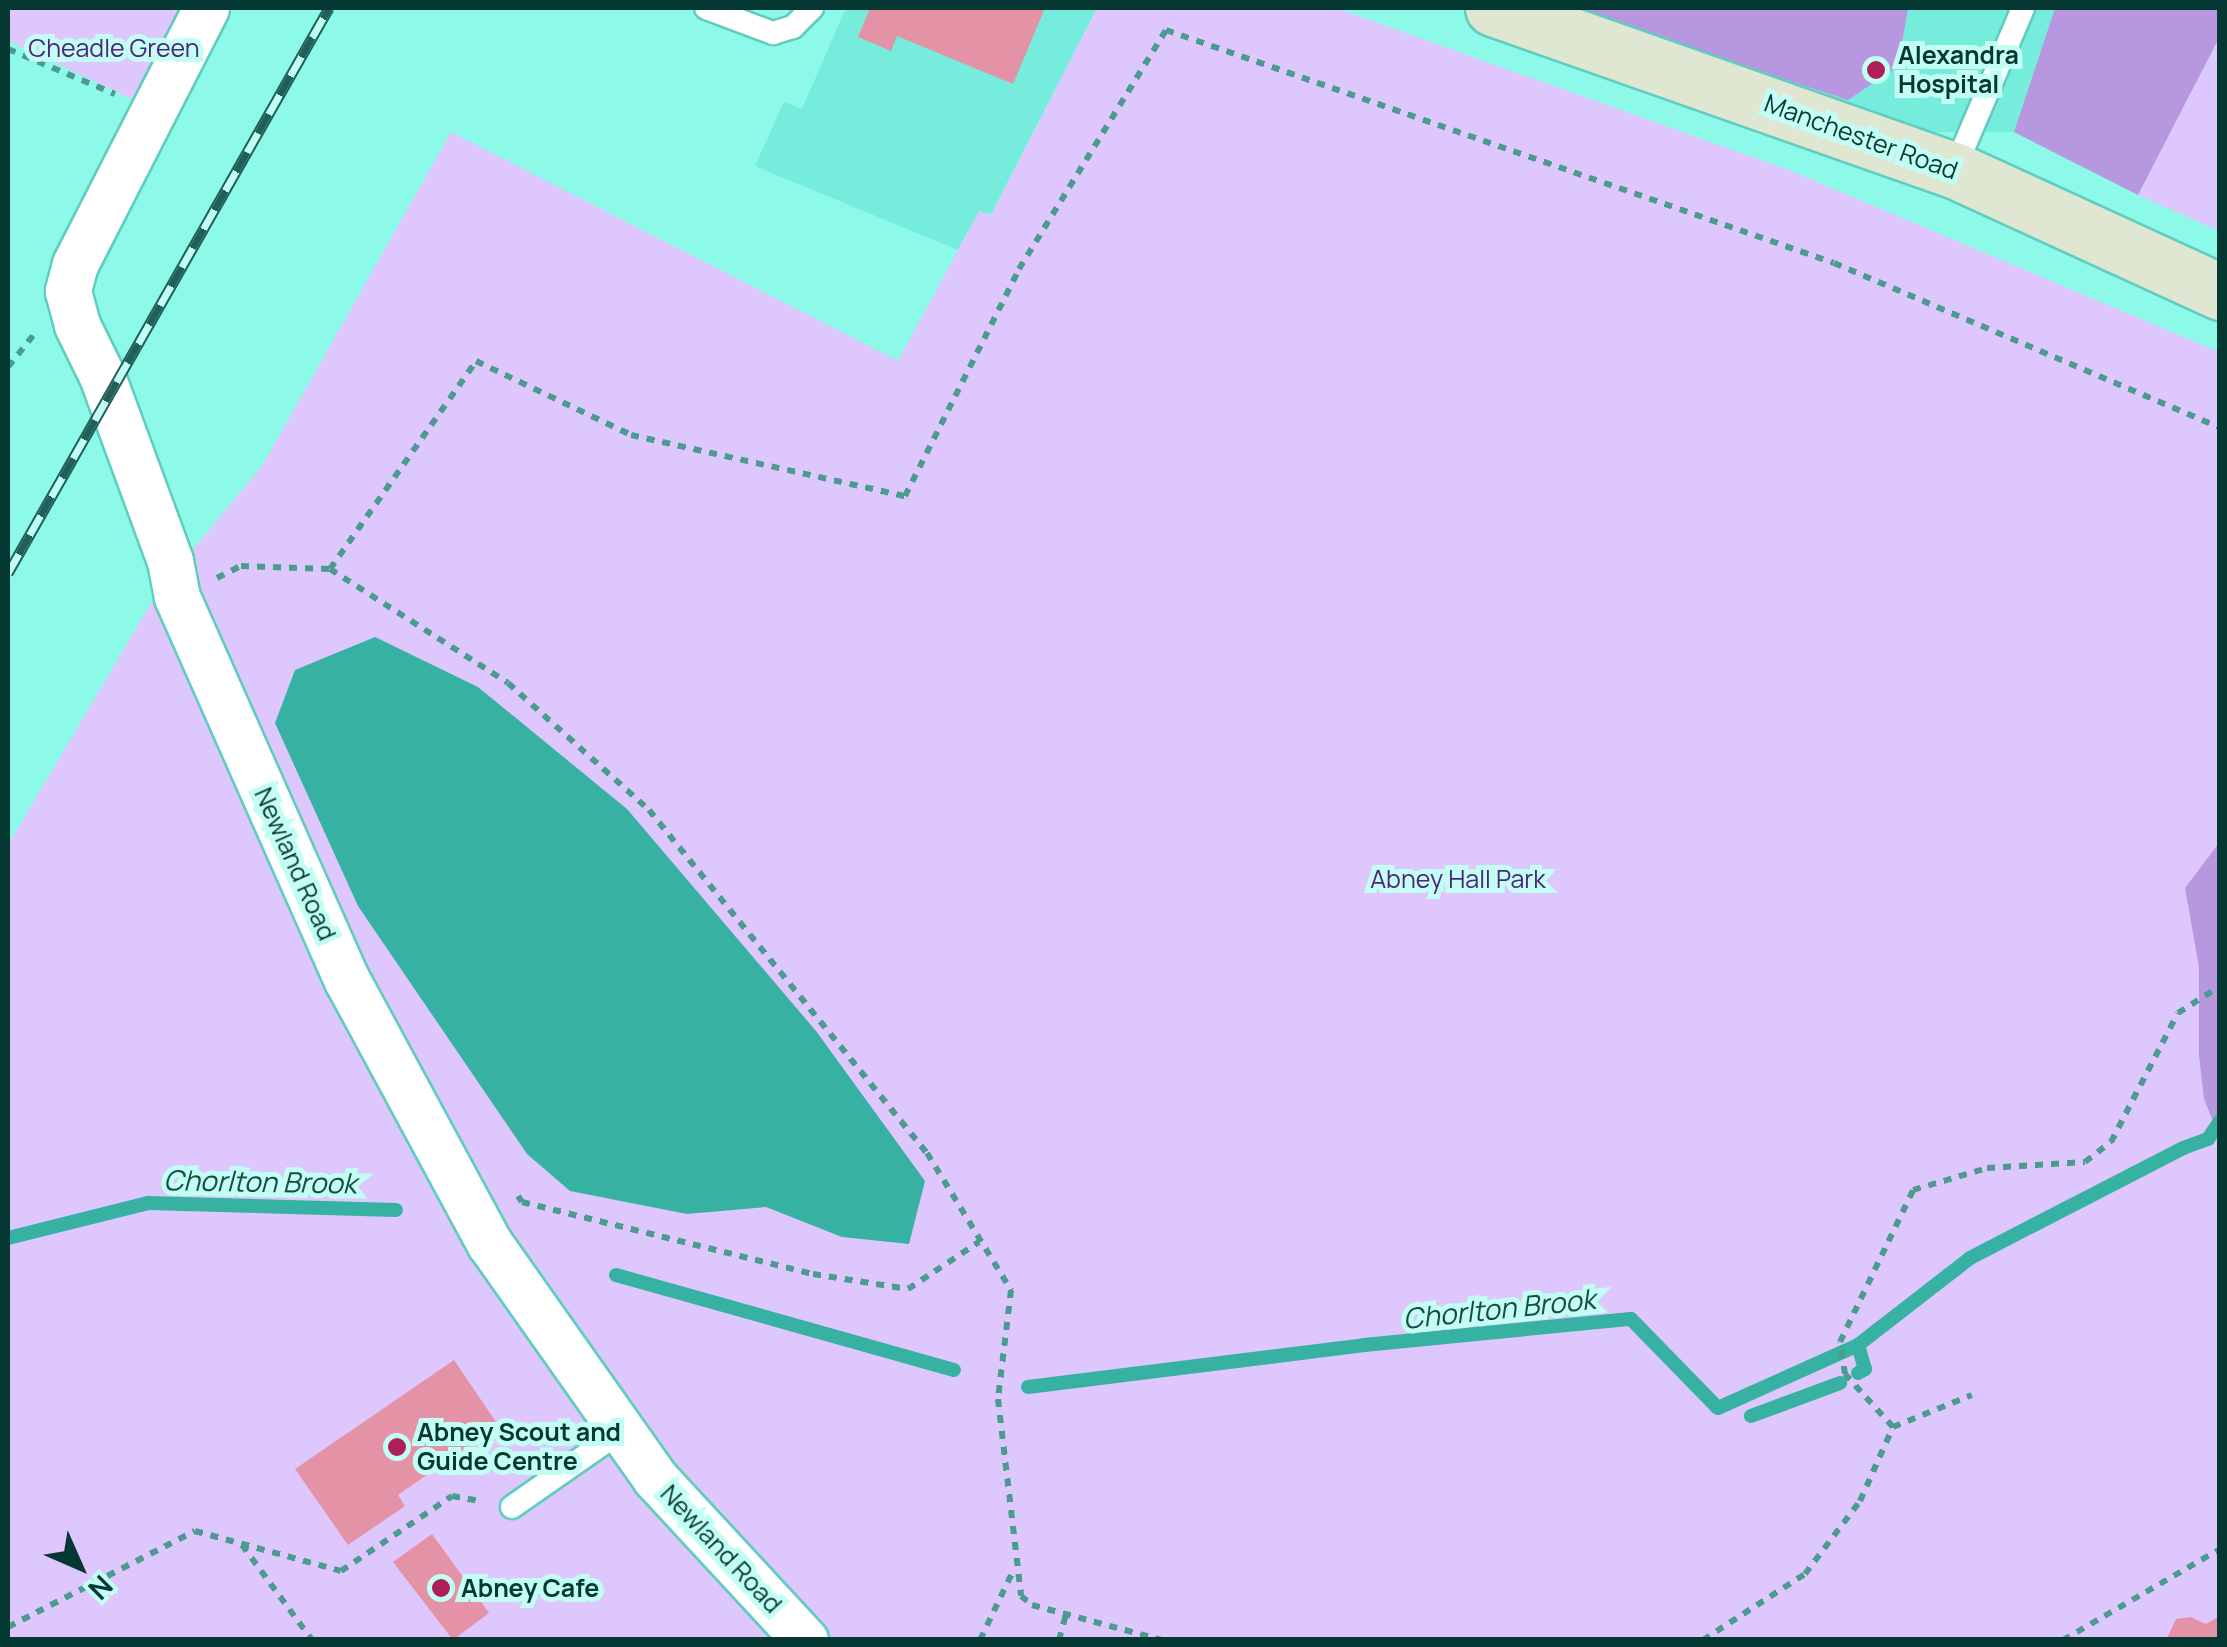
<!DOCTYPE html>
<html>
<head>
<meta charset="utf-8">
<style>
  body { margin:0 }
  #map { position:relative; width:2227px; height:1647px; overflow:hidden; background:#8df9e9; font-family:Manrope,sans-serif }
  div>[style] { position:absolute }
  .built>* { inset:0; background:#75ecdc }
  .green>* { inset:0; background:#dec7fd }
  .forest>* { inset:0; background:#b798e0 }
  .water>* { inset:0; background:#36b1a2 }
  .stream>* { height:14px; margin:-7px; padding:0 7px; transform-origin:7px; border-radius:7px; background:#36b1a2 }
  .building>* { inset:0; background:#e492a6 }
  .path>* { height:6px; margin-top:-3px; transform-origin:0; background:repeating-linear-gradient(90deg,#4c9b91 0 8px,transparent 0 16px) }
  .roads { filter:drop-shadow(2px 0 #60cdbf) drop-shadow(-2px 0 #60cdbf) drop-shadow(0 2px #60cdbf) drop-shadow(0 -2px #60cdbf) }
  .lane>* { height:22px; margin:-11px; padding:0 11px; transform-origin:11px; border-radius:11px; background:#fff }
  .street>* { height:45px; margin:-22.5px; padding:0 22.5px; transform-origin:22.5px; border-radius:22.5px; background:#fff }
  .secondary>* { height:55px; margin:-27.5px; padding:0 27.5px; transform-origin:27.5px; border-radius:27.5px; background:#dfe6d1 }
  .rail>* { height:11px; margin-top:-5.5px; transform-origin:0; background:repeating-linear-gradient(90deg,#c2fef4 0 22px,#215f58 0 44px); box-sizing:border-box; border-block:2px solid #215f58 }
  .dots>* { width:28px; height:28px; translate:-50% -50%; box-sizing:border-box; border:5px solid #c2fef4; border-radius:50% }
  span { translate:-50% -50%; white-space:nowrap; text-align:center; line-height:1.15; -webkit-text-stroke:10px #c2fef4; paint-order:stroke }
  .park-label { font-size:25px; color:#4f2478 }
  .poi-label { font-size:25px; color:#063833; font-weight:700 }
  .left { translate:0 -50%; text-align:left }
  .street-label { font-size:25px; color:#063833 }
  .water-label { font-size:28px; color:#184b45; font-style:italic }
  .frame { position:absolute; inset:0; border:10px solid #063833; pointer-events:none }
  .north { position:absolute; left:30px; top:1517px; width:100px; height:100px; -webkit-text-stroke:8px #c2fef4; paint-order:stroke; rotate:135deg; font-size:28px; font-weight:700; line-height:40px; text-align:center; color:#063833 }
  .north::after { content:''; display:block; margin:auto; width:35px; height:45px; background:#063833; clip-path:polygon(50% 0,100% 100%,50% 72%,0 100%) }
</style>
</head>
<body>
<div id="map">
  <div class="built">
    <div style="clip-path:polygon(846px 8px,1097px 8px,990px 216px,979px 211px,958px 250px,755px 166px,784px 102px,802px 109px)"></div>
    <div style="clip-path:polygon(1544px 8px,2055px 8px,2014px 132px,1892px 132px)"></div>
  </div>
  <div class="green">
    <div style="clip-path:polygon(8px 8px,187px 8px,132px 99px,8px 41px)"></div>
    <div style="clip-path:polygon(1097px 8px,1336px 8px,1789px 170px,2219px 352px,2219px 1639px,8px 1639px,8px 845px,157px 593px,262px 466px,451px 132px,898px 361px,979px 211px,991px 215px)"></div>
    <div style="clip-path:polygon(2219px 38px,2219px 231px,2138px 195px)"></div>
  </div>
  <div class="forest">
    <div style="clip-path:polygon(1565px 8px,1908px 8px,1898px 66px,1848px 100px)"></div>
    <div style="clip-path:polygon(2055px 8px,2219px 8px,2219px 38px,2138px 195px,2014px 132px)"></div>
    <div style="clip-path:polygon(2219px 843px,2219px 1136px,2204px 1099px,2199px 1055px,2199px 967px,2185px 888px)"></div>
  </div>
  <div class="water">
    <div style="clip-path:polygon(375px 637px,478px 687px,627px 809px,816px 1031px,925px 1181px,909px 1244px,842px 1237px,766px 1207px,687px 1214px,570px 1191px,527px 1154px,358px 906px,275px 723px,295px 670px)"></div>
  </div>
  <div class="stream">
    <div style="left:8px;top:1238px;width:144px;rotate:-14deg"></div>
    <div style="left:148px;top:1203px;width:248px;rotate:1.6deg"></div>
    <div style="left:616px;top:1275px;width:351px;rotate:15.7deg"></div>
    <div style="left:1858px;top:1345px;width:25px;rotate:74deg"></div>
    <div style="left:1865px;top:1369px;width:8px;rotate:150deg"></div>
    <div style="left:1028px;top:1387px;width:339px;rotate:-7.1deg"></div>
    <div style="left:1364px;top:1345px;width:268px;rotate:-5.6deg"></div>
    <div style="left:1631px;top:1319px;width:124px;rotate:45.7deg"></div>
    <div style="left:1718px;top:1408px;width:154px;rotate:-24.2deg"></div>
    <div style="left:1858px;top:1345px;width:142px;rotate:-37.8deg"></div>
    <div style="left:1970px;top:1258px;width:240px;rotate:-27.3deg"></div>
    <div style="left:2183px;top:1148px;width:27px;rotate:-20deg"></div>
    <div style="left:2208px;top:1139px;width:22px;rotate:-56deg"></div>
    <div style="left:1751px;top:1416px;width:95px;rotate:-20.3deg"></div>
  </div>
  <div class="building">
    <div style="clip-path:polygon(870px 8px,1045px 8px,1013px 84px,897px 36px,891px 51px,858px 37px)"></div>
    <div style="clip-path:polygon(454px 1360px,498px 1425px,398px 1495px,405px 1506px,348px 1545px,295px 1469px)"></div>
    <div style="clip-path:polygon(432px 1534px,489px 1613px,453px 1640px,393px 1562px)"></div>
    <div style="clip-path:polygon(2220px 1616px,2220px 1640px,2166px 1640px,2176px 1619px,2191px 1617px,2206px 1624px)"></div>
  </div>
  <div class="path">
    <div style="left:8px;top:49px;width:116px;rotate:22.8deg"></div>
    <div style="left:8px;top:367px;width:43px;rotate:-51.5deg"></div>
    <div style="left:330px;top:569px;width:254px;rotate:-54.9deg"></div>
    <div style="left:476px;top:361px;width:172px;rotate:25.5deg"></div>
    <div style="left:631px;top:435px;width:281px;rotate:12.6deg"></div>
    <div style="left:905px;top:496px;width:254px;rotate:-63.3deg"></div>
    <div style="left:1019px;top:269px;width:281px;rotate:-58.4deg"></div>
    <div style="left:1166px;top:30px;width:707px;rotate:19.23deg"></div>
    <div style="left:1834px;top:263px;width:420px;rotate:23.1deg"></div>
    <div style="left:217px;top:578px;width:27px;rotate:-27deg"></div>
    <div style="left:241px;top:566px;width:89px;rotate:1.9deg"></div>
    <div style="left:330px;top:569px;width:211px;rotate:32.6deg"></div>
    <div style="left:508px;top:683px;width:190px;rotate:42deg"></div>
    <div style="left:649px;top:810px;width:442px;rotate:51deg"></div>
    <div style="left:927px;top:1153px;width:161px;rotate:58.5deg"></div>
    <div style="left:1011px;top:1290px;width:110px;rotate:96.8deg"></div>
    <div style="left:998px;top:1399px;width:198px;rotate:83.3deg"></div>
    <div style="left:1021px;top:1596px;width:14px;rotate:39deg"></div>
    <div style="left:1032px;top:1605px;width:135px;rotate:15.1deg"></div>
    <div style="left:518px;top:1196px;width:7px;rotate:56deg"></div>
    <div style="left:522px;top:1202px;width:300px;rotate:13.9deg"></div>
    <div style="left:813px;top:1274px;width:96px;rotate:9deg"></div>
    <div style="left:908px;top:1289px;width:85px;rotate:-33.5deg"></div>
    <div style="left:1893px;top:1427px;width:72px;rotate:-132.2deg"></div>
    <div style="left:1845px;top:1374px;width:32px;rotate:-99deg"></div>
    <div style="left:1840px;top:1342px;width:169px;rotate:-64.3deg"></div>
    <div style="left:1913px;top:1190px;width:77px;rotate:-16.6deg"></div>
    <div style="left:1987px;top:1168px;width:98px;rotate:-3.5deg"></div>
    <div style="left:2085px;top:1162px;width:33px;rotate:-38deg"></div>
    <div style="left:2111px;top:1142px;width:145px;rotate:-62.6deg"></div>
    <div style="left:2178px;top:1013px;width:50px;rotate:-32.7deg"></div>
    <div style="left:242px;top:1545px;width:118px;rotate:53.6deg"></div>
    <div style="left:8px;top:1627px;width:210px;rotate:-27.2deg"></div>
    <div style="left:195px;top:1531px;width:151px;rotate:15.3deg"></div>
    <div style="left:341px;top:1571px;width:134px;rotate:-34deg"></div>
    <div style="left:452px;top:1496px;width:27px;rotate:10deg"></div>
    <div style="left:980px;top:1640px;width:79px;rotate:-64.4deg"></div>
    <div style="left:1059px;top:1640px;width:28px;rotate:-75deg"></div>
    <div style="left:1703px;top:1640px;width:121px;rotate:-32.9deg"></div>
    <div style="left:1805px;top:1574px;width:91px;rotate:-53deg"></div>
    <div style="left:1860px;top:1501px;width:81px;rotate:-66deg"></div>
    <div style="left:1893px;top:1427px;width:85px;rotate:-22.1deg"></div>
    <div style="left:2063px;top:1640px;width:181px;rotate:-30.1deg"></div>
  </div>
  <div class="roads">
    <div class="lane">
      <div style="left:706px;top:8px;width:72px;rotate:20.5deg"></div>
      <div style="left:773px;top:33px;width:21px;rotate:-17deg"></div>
      <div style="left:793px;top:27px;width:27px;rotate:-45deg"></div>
      <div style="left:1954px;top:170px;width:176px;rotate:-66.9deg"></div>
      <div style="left:512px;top:1507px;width:133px;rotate:-34.9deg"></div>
    </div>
    <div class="street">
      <div style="left:206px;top:8px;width:288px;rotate:117.1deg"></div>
      <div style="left:75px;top:264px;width:28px;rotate:105deg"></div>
      <div style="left:68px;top:291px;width:35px;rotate:75deg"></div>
      <div style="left:77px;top:325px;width:57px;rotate:63.9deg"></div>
      <div style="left:102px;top:376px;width:197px;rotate:69.8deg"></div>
      <div style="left:170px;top:561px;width:37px;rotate:79deg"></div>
      <div style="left:177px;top:597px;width:419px;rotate:66.1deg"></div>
      <div style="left:347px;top:980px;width:300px;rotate:61.6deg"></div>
      <div style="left:490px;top:1244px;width:286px;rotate:54.8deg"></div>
      <div style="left:655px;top:1478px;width:221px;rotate:47.2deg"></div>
    </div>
    <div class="secondary">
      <div style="left:1493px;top:8px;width:489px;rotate:19.4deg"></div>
      <div style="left:1954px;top:170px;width:293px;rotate:24.6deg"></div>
    </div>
  </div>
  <div class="rail">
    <div style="left:8px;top:573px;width:650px;rotate:-60.4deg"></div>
  </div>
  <div class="dots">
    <div style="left:1876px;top:70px;background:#ae1f57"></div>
    <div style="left:397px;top:1447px;background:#ae1f57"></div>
    <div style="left:441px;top:1588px;background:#ae1f57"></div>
  </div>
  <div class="park-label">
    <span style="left:114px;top:48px">Cheadle Green</span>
    <span style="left:1458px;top:879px">Abney Hall Park</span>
  </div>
  <div class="poi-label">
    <span class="left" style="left:1898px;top:70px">Alexandra<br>Hospital</span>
    <span class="left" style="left:417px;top:1447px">Abney Scout and<br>Guide Centre</span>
    <span class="left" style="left:461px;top:1588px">Abney Cafe</span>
  </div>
  <div class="street-label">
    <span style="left:1861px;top:137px;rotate:20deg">Manchester Road</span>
    <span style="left:295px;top:864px;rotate:66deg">Newland Road</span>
    <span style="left:721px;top:1549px;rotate:47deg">Newland Road</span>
  </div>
  <div class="water-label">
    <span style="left:260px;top:1181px;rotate:1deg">Chorlton Brook</span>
    <span style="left:1499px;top:1308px;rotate:-6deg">Chorlton Brook</span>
  </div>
  <div class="frame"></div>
  <div class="north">N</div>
</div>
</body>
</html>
